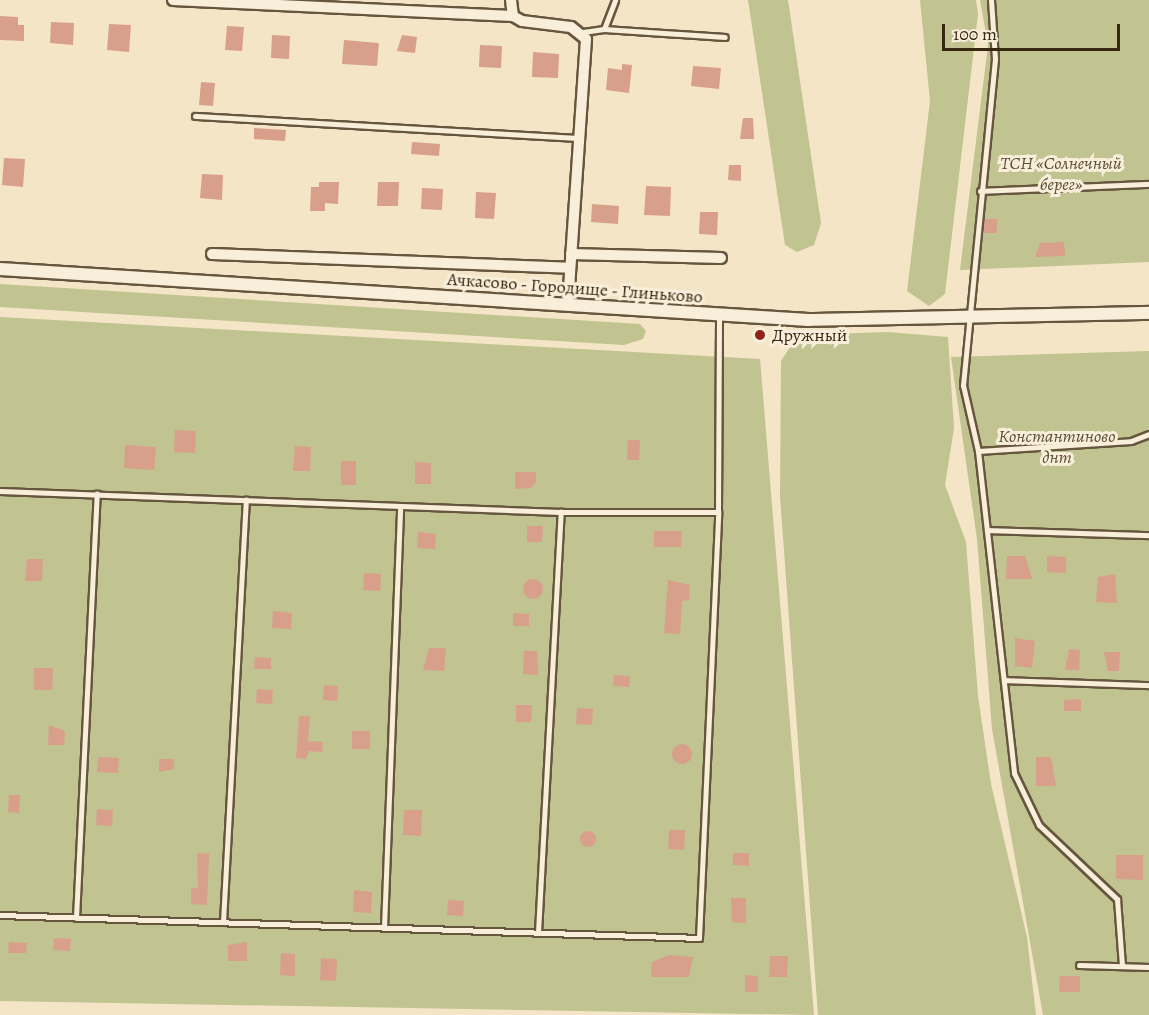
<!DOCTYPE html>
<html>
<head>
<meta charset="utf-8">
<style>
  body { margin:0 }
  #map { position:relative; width:1149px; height:1015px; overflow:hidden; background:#f4e5c6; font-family:Alegreya,serif }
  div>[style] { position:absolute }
  .green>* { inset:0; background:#c1c391 }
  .building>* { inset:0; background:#d8a08b }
  .round { border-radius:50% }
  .roads { filter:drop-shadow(2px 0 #67563e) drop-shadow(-2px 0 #67563e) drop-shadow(0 2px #67563e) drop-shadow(0 -2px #67563e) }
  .service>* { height:5px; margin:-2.5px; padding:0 2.5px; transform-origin:2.5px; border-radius:2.5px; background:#f8eeda }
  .minor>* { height:10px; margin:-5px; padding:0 5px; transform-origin:5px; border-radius:5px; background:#f8eeda }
  .tertiary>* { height:12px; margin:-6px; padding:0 6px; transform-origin:6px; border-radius:6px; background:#f8eeda }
  .dots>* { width:16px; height:16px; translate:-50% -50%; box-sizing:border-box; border:3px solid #f8eeda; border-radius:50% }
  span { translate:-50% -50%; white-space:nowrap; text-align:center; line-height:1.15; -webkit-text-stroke:6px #f8eeda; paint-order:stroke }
  .park-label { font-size:18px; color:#5a4e31; font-style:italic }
  .street-label { font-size:18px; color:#382711 }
  .poi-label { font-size:18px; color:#382711 }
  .left { translate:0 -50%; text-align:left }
  .scale { position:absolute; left:942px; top:24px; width:178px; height:27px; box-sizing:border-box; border:3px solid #382711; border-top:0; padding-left:8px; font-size:18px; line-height:21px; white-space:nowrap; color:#382711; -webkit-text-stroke:4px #f8eeda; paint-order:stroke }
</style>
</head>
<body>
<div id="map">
  <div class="green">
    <div style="clip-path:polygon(748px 0,788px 0,821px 223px,814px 245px,797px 252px,785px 245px)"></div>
    <div style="clip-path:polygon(920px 0,976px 0,978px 14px,945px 294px,929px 306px,907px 291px,930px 101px)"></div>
    <div style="clip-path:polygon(980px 0,1149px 0,1149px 262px,960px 270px,988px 45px)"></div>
    <div style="clip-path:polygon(0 284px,640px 324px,646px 331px,643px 339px,624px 345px,0 307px)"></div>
    <div style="clip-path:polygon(0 317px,760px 359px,814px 1015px,0 1001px)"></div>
    <div style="clip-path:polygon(888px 332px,948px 337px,954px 428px,945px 485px,966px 542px,978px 696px,991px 784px,1027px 937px,1036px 1015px,818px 1015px,780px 496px,781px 361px,798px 335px)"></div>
    <div style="clip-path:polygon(1149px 351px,1149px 1015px,1043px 1015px,992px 729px,977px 539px,951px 357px)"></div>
  </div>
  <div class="building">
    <div style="clip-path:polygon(0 16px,18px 17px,18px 25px,24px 25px,24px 41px,0 40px)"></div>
    <div style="clip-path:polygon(51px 22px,74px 23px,73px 45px,50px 43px)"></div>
    <div style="clip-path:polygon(109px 24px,131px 25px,129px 52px,107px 50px)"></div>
    <div style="clip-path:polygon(227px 26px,244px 27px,242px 51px,225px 50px)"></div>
    <div style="clip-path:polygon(272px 35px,290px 36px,289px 59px,271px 58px)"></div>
    <div style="clip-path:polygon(402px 35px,417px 37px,415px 53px,397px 51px)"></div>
    <div style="clip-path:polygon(344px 40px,379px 43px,377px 66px,342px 64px)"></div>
    <div style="clip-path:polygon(480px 45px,502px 46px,501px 68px,479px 67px)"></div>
    <div style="clip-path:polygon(533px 52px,559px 54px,558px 78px,532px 77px)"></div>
    <div style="clip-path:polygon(622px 64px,632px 65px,629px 93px,606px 90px,608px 68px,622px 70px)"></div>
    <div style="clip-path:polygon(693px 66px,721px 68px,719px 89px,691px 86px)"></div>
    <div style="clip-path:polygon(201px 82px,215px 83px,213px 106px,199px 105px)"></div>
    <div style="clip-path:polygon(743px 118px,753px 118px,754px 139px,740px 139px)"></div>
    <div style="clip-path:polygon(254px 128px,286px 130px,285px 141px,254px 139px)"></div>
    <div style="clip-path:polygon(412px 142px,440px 144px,439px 156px,411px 154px)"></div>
    <div style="clip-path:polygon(4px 158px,25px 159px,23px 187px,2px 185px)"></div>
    <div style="clip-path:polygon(729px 165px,741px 165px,741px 181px,728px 180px)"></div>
    <div style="clip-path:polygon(202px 174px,223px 175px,222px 200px,200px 198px)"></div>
    <div style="clip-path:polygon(319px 182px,339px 182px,338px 204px,325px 203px,325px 211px,310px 211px,311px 187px,319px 187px)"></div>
    <div style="clip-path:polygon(378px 182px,399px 182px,398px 206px,377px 206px)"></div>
    <div style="clip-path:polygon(646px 186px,671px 187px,670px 216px,644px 215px)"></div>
    <div style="clip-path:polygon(422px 188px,443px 189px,442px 210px,421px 209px)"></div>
    <div style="clip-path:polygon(476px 192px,496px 193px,494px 219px,475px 218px)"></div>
    <div style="clip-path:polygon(592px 204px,619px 206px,618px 224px,591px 222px)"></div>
    <div style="clip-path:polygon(700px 212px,718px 212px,717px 235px,699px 234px)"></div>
    <div style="clip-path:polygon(984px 219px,997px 219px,997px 233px,984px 233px)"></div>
    <div style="clip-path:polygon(1064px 242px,1065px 256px,1035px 257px,1040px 243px)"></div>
    <div style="clip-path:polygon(175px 430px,196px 431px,195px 453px,174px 452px)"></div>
    <div style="clip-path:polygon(628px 440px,640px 440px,639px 460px,627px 460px)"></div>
    <div style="clip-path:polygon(125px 445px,156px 447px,154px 470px,124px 468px)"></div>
    <div style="clip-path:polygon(295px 446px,311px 447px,310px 471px,293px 471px)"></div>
    <div style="clip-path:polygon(341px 461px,356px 461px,356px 485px,341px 485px)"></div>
    <div style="clip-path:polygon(415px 462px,431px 463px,431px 484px,415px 484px)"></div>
    <div style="clip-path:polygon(515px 472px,536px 472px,536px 482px,531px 488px,515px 489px)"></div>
    <div style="clip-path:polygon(527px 526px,543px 526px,542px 542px,527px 542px)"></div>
    <div style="clip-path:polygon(654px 531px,682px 531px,681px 547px,654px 547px)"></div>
    <div style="clip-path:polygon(418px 532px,436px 534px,435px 549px,417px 548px)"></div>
    <div style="clip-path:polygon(1007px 556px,1025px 556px,1032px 579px,1006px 579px)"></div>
    <div style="clip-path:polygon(1047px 556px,1066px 557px,1066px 573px,1047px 572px)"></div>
    <div style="clip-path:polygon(27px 559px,43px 559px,42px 581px,25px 581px)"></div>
    <div style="clip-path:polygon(364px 573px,381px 574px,380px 591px,363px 590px)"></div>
    <div style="clip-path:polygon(1115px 574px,1117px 603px,1096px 602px,1098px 577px)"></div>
    <div class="round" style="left:523px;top:579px;width:20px;height:20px"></div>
    <div style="clip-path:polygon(668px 580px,690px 585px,689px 600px,682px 601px,680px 634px,664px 633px)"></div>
    <div style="clip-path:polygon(273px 611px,292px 613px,291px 629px,272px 628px)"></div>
    <div style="clip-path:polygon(513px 613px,529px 614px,529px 626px,513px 626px)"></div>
    <div style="clip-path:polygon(1015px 638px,1035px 641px,1032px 668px,1015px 666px)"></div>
    <div style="clip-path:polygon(429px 648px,446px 648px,444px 671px,423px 670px)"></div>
    <div style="clip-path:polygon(1069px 649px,1080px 650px,1079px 670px,1065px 670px)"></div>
    <div style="clip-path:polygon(524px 651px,537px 651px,538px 675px,523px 674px)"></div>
    <div style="clip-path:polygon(1104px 652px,1120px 652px,1119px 671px,1108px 671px)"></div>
    <div style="clip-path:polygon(255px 657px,271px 658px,271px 669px,254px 669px)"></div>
    <div style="clip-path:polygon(34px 668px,53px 668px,52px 690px,34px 690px)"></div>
    <div style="clip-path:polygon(614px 675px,630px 676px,629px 687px,613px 686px)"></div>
    <div style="clip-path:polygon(324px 685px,338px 686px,337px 701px,323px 700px)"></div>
    <div style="clip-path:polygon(257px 689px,273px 690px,272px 704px,256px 703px)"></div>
    <div style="clip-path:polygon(1081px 699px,1081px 711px,1064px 711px,1064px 700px)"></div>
    <div style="clip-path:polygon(516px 705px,532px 705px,531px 722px,516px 722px)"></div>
    <div style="clip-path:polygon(577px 708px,593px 709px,592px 725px,576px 724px)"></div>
    <div style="clip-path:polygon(299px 716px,310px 716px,308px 741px,323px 742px,322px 752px,309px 751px,306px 759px,296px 758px)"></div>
    <div style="clip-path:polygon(49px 725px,65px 731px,64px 745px,48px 745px)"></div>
    <div style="clip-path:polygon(352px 731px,370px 731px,370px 749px,352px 749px)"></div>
    <div class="round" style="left:672px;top:744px;width:20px;height:20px"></div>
    <div style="clip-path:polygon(98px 757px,119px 758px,118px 773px,97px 772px)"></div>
    <div style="clip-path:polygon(1036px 757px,1051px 757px,1056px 786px,1036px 786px)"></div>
    <div style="clip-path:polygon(159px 759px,174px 759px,174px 769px,159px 772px)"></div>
    <div style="clip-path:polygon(9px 795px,20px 795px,19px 813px,8px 812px)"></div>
    <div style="clip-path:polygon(97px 809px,113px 810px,112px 826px,96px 825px)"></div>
    <div style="clip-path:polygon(404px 810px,422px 810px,421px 836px,403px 835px)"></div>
    <div style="clip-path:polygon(669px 830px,685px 830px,684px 850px,668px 849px)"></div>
    <div class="round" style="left:580px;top:831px;width:16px;height:16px"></div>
    <div style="clip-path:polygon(197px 853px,209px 854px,207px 905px,191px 904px,191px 888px,198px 888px)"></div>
    <div style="clip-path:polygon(733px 853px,749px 853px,749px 866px,733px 865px)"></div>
    <div style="clip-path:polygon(1116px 855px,1143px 855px,1143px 880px,1116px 879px)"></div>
    <div style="clip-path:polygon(354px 890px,372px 892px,371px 913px,353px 912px)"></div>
    <div style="clip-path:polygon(731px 898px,746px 898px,746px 923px,732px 922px)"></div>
    <div style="clip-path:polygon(448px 900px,464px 901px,463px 916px,447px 915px)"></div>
    <div style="clip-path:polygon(54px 938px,71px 939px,70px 951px,53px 950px)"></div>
    <div style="clip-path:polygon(9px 942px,27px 943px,26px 953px,8px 953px)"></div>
    <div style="clip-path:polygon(247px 942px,247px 961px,228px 961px,228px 945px)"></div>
    <div style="clip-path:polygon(281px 953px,295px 954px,295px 976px,280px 975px)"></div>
    <div style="clip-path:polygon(669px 955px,693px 957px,689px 977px,651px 977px,652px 962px)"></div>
    <div style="clip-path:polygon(770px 956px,788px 956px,787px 977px,769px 977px)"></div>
    <div style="clip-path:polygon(321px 958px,337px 959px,336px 981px,320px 980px)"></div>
    <div style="clip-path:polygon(745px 975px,758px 976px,758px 992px,745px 992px)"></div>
    <div style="clip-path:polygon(1060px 976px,1080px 976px,1080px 992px,1059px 992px)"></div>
  </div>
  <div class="roads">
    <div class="service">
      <div style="left:991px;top:0;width:59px;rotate:86.1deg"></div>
      <div style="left:995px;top:59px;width:328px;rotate:95.6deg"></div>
      <div style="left:963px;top:385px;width:68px;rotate:77.2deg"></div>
      <div style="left:978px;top:451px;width:153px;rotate:-3.7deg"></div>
      <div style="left:1131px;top:441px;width:19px;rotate:-21deg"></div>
      <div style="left:604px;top:29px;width:31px;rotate:-69deg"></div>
      <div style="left:583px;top:32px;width:21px;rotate:-8deg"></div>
      <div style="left:604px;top:29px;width:121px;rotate:3.8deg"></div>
      <div style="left:195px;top:116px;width:385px;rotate:3.3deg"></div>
      <div style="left:980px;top:191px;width:169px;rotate:-2.4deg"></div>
      <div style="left:978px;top:451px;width:324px;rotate:83.6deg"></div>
      <div style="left:1014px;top:773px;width:58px;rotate:64.3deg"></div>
      <div style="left:1039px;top:825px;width:108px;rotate:43.5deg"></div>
      <div style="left:1117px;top:899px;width:67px;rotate:85.7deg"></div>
      <div style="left:0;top:491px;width:561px;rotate:2.14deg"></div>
      <div style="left:561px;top:512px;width:157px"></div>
      <div style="left:718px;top:512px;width:197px;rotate:-89.7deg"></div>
      <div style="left:988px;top:530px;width:161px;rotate:1.8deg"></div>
      <div style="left:1004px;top:680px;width:145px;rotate:2deg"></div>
      <div style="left:0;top:915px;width:699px;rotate:1.88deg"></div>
      <div style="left:699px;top:938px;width:426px;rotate:-87.4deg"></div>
      <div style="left:76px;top:918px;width:425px;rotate:-87.2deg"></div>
      <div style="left:223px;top:922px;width:423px;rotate:-86.9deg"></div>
      <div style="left:384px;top:928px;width:422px;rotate:-87.8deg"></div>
      <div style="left:538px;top:932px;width:421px;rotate:-86.9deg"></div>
      <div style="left:1079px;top:965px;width:70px;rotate:1.6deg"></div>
    </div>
    <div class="minor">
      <div style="left:173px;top:0;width:340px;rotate:2.7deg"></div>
      <div style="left:511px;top:0;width:16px;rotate:83deg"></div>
      <div style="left:513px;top:16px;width:10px;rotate:29deg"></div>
      <div style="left:522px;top:21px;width:49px;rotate:7deg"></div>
      <div style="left:571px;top:27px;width:19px;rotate:39deg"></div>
      <div style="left:586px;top:39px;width:267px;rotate:93.9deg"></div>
      <div style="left:212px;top:254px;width:358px;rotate:2.2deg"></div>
      <div style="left:571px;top:254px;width:150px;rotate:1.5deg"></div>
    </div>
    <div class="tertiary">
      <div style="left:0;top:269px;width:810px;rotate:3.61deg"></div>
      <div style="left:808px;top:320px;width:341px;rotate:-1.2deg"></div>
    </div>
  </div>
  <div class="dots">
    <div style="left:760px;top:335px;background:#8f2418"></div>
  </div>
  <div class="park-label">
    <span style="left:1061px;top:174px">ТСН «Солнечный<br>берег»</span>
    <span style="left:1057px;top:447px">Константиново<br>днт</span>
  </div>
  <div class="street-label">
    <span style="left:575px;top:288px;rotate:4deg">Ачкасово - Городище - Глиньково</span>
  </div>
  <div class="poi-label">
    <span class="left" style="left:772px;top:335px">Дружный</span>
  </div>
  <div class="scale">100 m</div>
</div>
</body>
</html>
